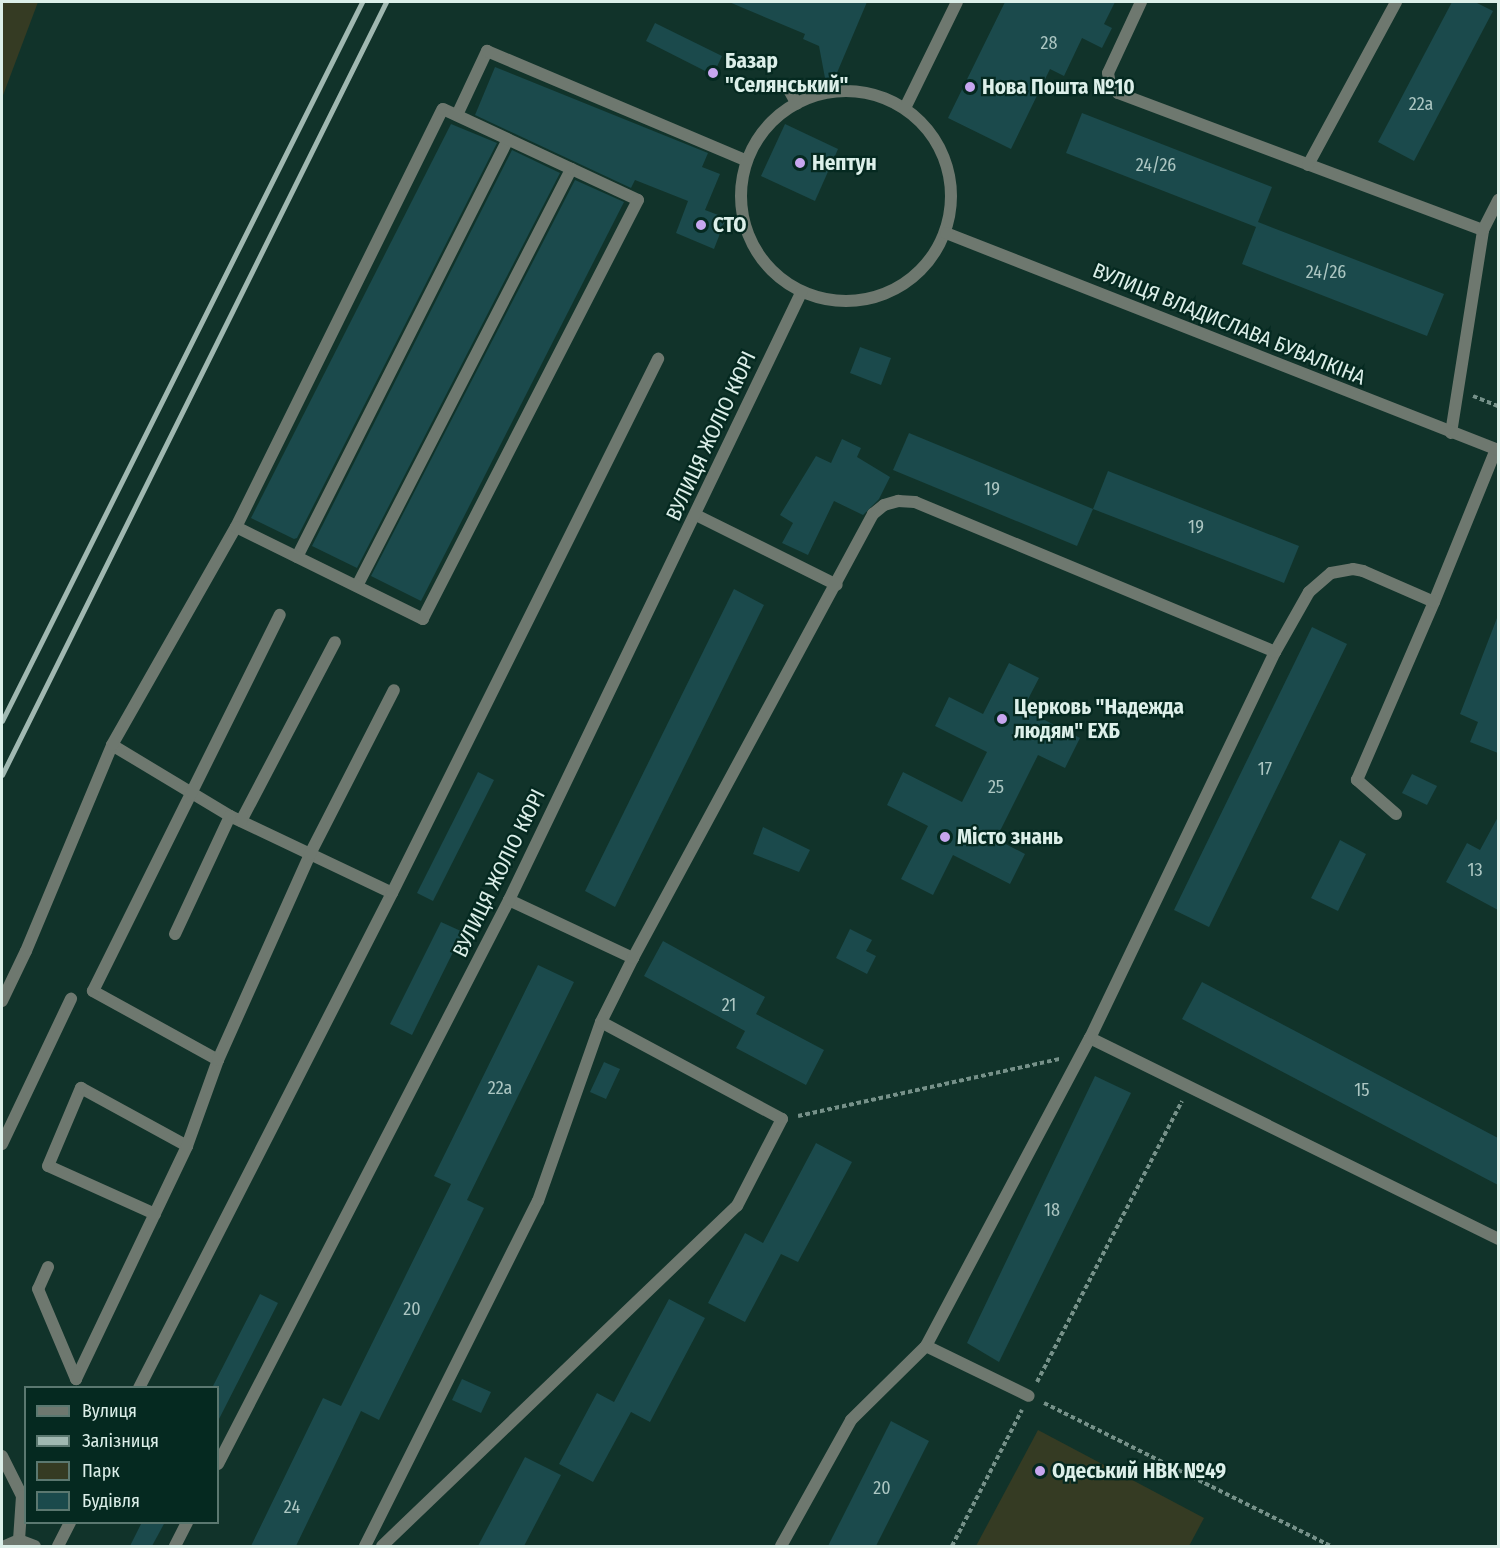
<!DOCTYPE html>
<html>
<head>
<meta charset="utf-8">
<style>
  body { margin:0 }
  #map { position:relative; width:1500px; height:1548px; overflow:hidden; background:#11332a; font-family:"Fira Sans Condensed",sans-serif }
  div>[style] { position:absolute }
  .green>* { inset:0; background:#353b23 }
  .building>* { inset:0; background:#1b4a4c }
  .path>* { height:4px; margin-top:-2px; transform-origin:0; background:repeating-linear-gradient(90deg,#769189 0 4.5px,transparent 0 7.5px) }
  .service>* { height:12px; margin:-6px; padding:0 6px; transform-origin:6px; border-radius:6px; background:#6e786f }
  .tertiary>* { height:12px; margin:-6px; padding:0 6px; transform-origin:6px; border-radius:6px; background:#6e786f }
  .tertiary>.ring { margin:-6px; padding:0; box-sizing:content-box; background:none; border:12px solid #6e786f; border-radius:50% }
  .rail>* { height:4.5px; margin:-2.25px; padding:0 2.25px; transform-origin:2.25px; border-radius:2.25px; background:#a0b8b1 }
  .dots>* { width:16px; height:16px; translate:-50% -50%; box-sizing:border-box; border:3px solid #052920; border-radius:50% }
  span { translate:-50% -50%; white-space:nowrap; text-align:center; line-height:1.15; -webkit-text-stroke:4.5px #052920; paint-order:stroke }
  .number-label { font-size:18px; color:#acc6c2 }
  .number-label span { -webkit-text-stroke-width:0 }
  .poi-label { font-size:21px; color:#dcefe9; font-weight:700 }
  .left { translate:0 -50%; text-align:left }
  .street-label { font-size:21px; color:#dcefe9 }
  .frame { position:absolute; inset:0; border:3px solid #dcefe9; pointer-events:none }
  .legend { position:absolute; left:24px; top:1386px; width:195px; height:138px; box-sizing:border-box; background:#052920; border:2px solid #5b7870; margin:0; padding:8px 10px; list-style:none; font-size:18px; color:#dcefe9 }
  .legend li { display:flex; align-items:center; gap:12px; height:30px }
  .legend b { width:30px; border:2px solid #5b7870 }
</style>
</head>
<body>
<div id="map">
  <div class="green">
    <div style="clip-path:polygon(2px 2px,38px 2px,2px 98px)"></div>
    <div style="clip-path:polygon(1038px 1430px,1204px 1518px,1189px 1546px,976px 1546px)"></div>
  </div>
  <div class="building">
    <div style="clip-path:polygon(729px 2px,867px 2px,828px 94px,819px 46px,803px 39px,805px 34px)"></div>
    <div style="clip-path:polygon(1005px 2px,1115px 2px,1104px 24px,1112px 28px,1102px 48px,1082px 38px,1064px 76px,1050px 69px,1011px 149px,948px 118px)"></div>
    <div style="clip-path:polygon(1452px 2px,1475px 2px,1493px 11px,1414px 161px,1378px 142px)"></div>
    <div style="clip-path:polygon(655px 23px,722px 56px,713px 75px,646px 41px)"></div>
    <div style="clip-path:polygon(495px 67px,708px 153px,702px 167px,720px 174px,705px 210px,726px 218px,714px 249px,676px 233px,688px 201px,635px 180px,631px 188px,475px 115px)"></div>
    <div style="clip-path:polygon(1082px 113px,1272px 187px,1258px 222px,1444px 294px,1427px 336px,1242px 264px,1256px 227px,1066px 153px)"></div>
    <div style="clip-path:polygon(451px 124px,497px 143px,297px 538px,294px 539px,251px 518px)"></div>
    <div style="clip-path:polygon(785px 124px,838px 149px,815px 201px,761px 176px)"></div>
    <div style="clip-path:polygon(512px 150px,560px 173px,357px 568px,312px 546px)"></div>
    <div style="clip-path:polygon(575px 180px,624px 202px,421px 601px,371px 576px)"></div>
    <div style="clip-path:polygon(860px 347px,891px 358px,881px 385px,850px 373px)"></div>
    <div style="clip-path:polygon(909px 433px,1093px 509px,1077px 546px,893px 470px)"></div>
    <div style="clip-path:polygon(842px 439px,861px 448px,857px 457px,890px 477px,879px 499px,863px 515px,834px 501px,808px 555px,782px 543px,793px 523px,780px 515px,816px 456px,831px 463px)"></div>
    <div style="clip-path:polygon(1108px 471px,1299px 546px,1284px 583px,1093px 509px)"></div>
    <div style="clip-path:polygon(734px 589px,764px 605px,615px 907px,585px 891px)"></div>
    <div style="clip-path:polygon(1497px 618px,1498px 618px,1498px 753px,1470px 742px,1478px 722px,1460px 714px)"></div>
    <div style="clip-path:polygon(1312px 627px,1347px 644px,1209px 927px,1174px 910px)"></div>
    <div style="clip-path:polygon(1009px 663px,1039px 678px,1023px 709px,1080px 738px,1065px 768px,1038px 755px,996px 839px,1025px 854px,1010px 884px,953px 855px,933px 895px,901px 879px,928px 826px,887px 805px,903px 772px,962px 802px,987px 752px,935px 726px,949px 697px,983px 714px)"></div>
    <div style="clip-path:polygon(478px 772px,494px 780px,433px 901px,417px 893px)"></div>
    <div style="clip-path:polygon(1412px 774px,1437px 786px,1427px 805px,1402px 793px)"></div>
    <div style="clip-path:polygon(1498px 817px,1498px 910px,1446px 882px,1467px 843px,1480px 850px)"></div>
    <div style="clip-path:polygon(763px 827px,810px 850px,799px 872px,753px 854px)"></div>
    <div style="clip-path:polygon(1340px 840px,1366px 854px,1338px 911px,1311px 898px)"></div>
    <div style="clip-path:polygon(441px 922px,463px 932px,412px 1035px,390px 1024px)"></div>
    <div style="clip-path:polygon(850px 929px,872px 940px,866px 951px,876px 956px,867px 974px,836px 958px)"></div>
    <div style="clip-path:polygon(663px 941px,765px 997px,756px 1014px,824px 1050px,806px 1085px,736px 1048px,745px 1031px,644px 976px)"></div>
    <div style="clip-path:polygon(538px 965px,574px 982px,467px 1200px,484px 1208px,460px 1257px,379px 1420px,361px 1411px,296px 1546px,251px 1546px,323px 1398px,341px 1406px,451px 1184px,434px 1176px)"></div>
    <div style="clip-path:polygon(1202px 982px,1498px 1138px,1498px 1185px,1182px 1019px)"></div>
    <div style="clip-path:polygon(604px 1062px,620px 1069px,606px 1099px,590px 1092px)"></div>
    <div style="clip-path:polygon(1095px 1076px,1131px 1093px,999px 1362px,967px 1343px)"></div>
    <div style="clip-path:polygon(816px 1143px,852px 1162px,798px 1262px,781px 1254px,745px 1322px,708px 1303px,745px 1233px,763px 1243px)"></div>
    <div style="clip-path:polygon(260px 1294px,278px 1303px,218px 1421px,218px 1388px,212px 1388px)"></div>
    <div style="clip-path:polygon(669px 1299px,705px 1318px,650px 1422px,631px 1412px,593px 1482px,559px 1464px,597px 1393px,614px 1402px)"></div>
    <div style="clip-path:polygon(462px 1379px,491px 1392px,481px 1413px,452px 1400px)"></div>
    <div style="clip-path:polygon(891px 1421px,929px 1441px,876px 1546px,828px 1546px)"></div>
    <div style="clip-path:polygon(525px 1457px,561px 1475px,524px 1546px,478px 1546px)"></div>
    <div style="clip-path:polygon(142px 1522px,165px 1522px,152px 1546px,130px 1546px)"></div>
  </div>
  <div class="path">
    <div style="left:1473px;top:396px;width:27px;rotate:22deg"></div>
    <div style="left:798px;top:1116px;width:268px;rotate:-12.3deg"></div>
    <div style="left:1037px;top:1382px;width:316px;rotate:-62.7deg"></div>
    <div style="left:1044px;top:1403px;width:321px;rotate:26.5deg"></div>
    <div style="left:952px;top:1546px;width:153px;rotate:-62.8deg"></div>
  </div>
  <div class="service">
    <div style="left:1141px;top:2px;width:78px;rotate:114.9deg"></div>
    <div style="left:1108px;top:73px;width:11px;rotate:80deg"></div>
    <div style="left:1110px;top:84px;width:12px;rotate:48deg"></div>
    <div style="left:1118px;top:93px;width:390px;rotate:20.6deg"></div>
    <div style="left:788px;top:88px;width:18px;rotate:61deg"></div>
    <div style="left:457px;top:115px;width:71px;rotate:-64.9deg"></div>
    <div style="left:487px;top:51px;width:280px;rotate:22.9deg"></div>
    <div style="left:1308px;top:165px;width:185px;rotate:-61.6deg"></div>
    <div style="left:1451px;top:433px;width:206px;rotate:-81deg"></div>
    <div style="left:1483px;top:230px;width:34px;rotate:-63deg"></div>
    <div style="left:696px;top:515px;width:157px;rotate:26.4deg"></div>
    <div style="left:297px;top:557px;width:468px;rotate:-63.2deg"></div>
    <div style="left:357px;top:586px;width:469px;rotate:-62.8deg"></div>
    <div style="left:112px;top:745px;width:138px;rotate:31deg"></div>
    <div style="left:230px;top:816px;width:179px;rotate:25.4deg"></div>
    <div style="left:1396px;top:814px;width:52px;rotate:-138.9deg"></div>
    <div style="left:1357px;top:780px;width:194px;rotate:-66.6deg"></div>
    <div style="left:1434px;top:602px;width:165px;rotate:-67.9deg"></div>
    <div style="left:241px;top:821px;width:202px;rotate:-62.3deg"></div>
    <div style="left:509px;top:900px;width:137px;rotate:25.1deg"></div>
    <div style="left:175px;top:934px;width:130px;rotate:-65deg"></div>
    <div style="left:2px;top:1001px;width:55px;rotate:-64.4deg"></div>
    <div style="left:26px;top:951px;width:223px;rotate:-67.3deg"></div>
    <div style="left:112px;top:745px;width:251px;rotate:-60.4deg"></div>
    <div style="left:236px;top:527px;width:466px;rotate:-63.7deg"></div>
    <div style="left:443px;top:109px;width:215px;rotate:25deg"></div>
    <div style="left:638px;top:200px;width:471px;rotate:117.2deg"></div>
    <div style="left:423px;top:619px;width:208px;rotate:-153.8deg"></div>
    <div style="left:1090px;top:1038px;width:455px;rotate:26.2deg"></div>
    <div style="left:218px;top:1060px;width:143px;rotate:-151.1deg"></div>
    <div style="left:93px;top:991px;width:420px;rotate:-63.6deg"></div>
    <div style="left:2px;top:1144px;width:161px;rotate:-64.6deg"></div>
    <div style="left:155px;top:1214px;width:117px;rotate:-155.8deg"></div>
    <div style="left:48px;top:1166px;width:85px;rotate:-67.1deg"></div>
    <div style="left:81px;top:1088px;width:121px;rotate:28.7deg"></div>
    <div style="left:48px;top:1267px;width:24px;rotate:114deg"></div>
    <div style="left:38px;top:1289px;width:98px;rotate:67.1deg"></div>
    <div style="left:926px;top:1346px;width:114px;rotate:25.9deg"></div>
    <div style="left:76px;top:1379px;width:258px;rotate:-64.5deg"></div>
    <div style="left:187px;top:1146px;width:91px;rotate:-70.2deg"></div>
    <div style="left:218px;top:1060px;width:226px;rotate:-65.9deg"></div>
    <div style="left:310px;top:854px;width:184px;rotate:-62.9deg"></div>
    <div style="left:139px;top:1388px;width:556px;rotate:-62.93deg"></div>
    <div style="left:392px;top:893px;width:597px;rotate:-63.52deg"></div>
    <div style="left:2px;top:1456px;width:45px;rotate:63.4deg"></div>
    <div style="left:22px;top:1496px;width:44px;rotate:93.9deg"></div>
    <div style="left:5px;top:1546px;width:15px;rotate:-23deg"></div>
    <div style="left:19px;top:1540px;width:17px;rotate:21deg"></div>
    <div style="left:58px;top:1546px;width:27px;rotate:-63deg"></div>
    <div style="left:365px;top:1546px;width:386px;rotate:-63.4deg"></div>
    <div style="left:538px;top:1201px;width:190px;rotate:-70.6deg"></div>
    <div style="left:601px;top:1022px;width:72px;rotate:-63.4deg"></div>
    <div style="left:633px;top:958px;width:505px;rotate:-61.61deg"></div>
    <div style="left:873px;top:514px;width:14px;rotate:-39deg"></div>
    <div style="left:884px;top:505px;width:15px;rotate:-16deg"></div>
    <div style="left:898px;top:501px;width:17px;rotate:3deg"></div>
    <div style="left:915px;top:502px;width:390px;rotate:22.6deg"></div>
    <div style="left:382px;top:1546px;width:492px;rotate:-43.8deg"></div>
    <div style="left:737px;top:1206px;width:98px;rotate:-62.7deg"></div>
    <div style="left:782px;top:1119px;width:205px;rotate:-151.8deg"></div>
    <div style="left:781px;top:1546px;width:144px;rotate:-60.9deg"></div>
    <div style="left:851px;top:1420px;width:105px;rotate:-44.6deg"></div>
    <div style="left:926px;top:1346px;width:349px;rotate:-62deg"></div>
    <div style="left:1090px;top:1038px;width:428px;rotate:-64.4deg"></div>
    <div style="left:1275px;top:652px;width:69px;rotate:-60.5deg"></div>
    <div style="left:1309px;top:592px;width:29px;rotate:-41deg"></div>
    <div style="left:1331px;top:573px;width:22px;rotate:-10deg"></div>
    <div style="left:1353px;top:569px;width:10px;rotate:11deg"></div>
    <div style="left:1363px;top:571px;width:77px;rotate:23.6deg"></div>
  </div>
  <div class="tertiary">
    <div class="ring" style="left:741px;top:91px;width:198px;height:198px"></div>
    <div style="left:905px;top:108px;width:118px;rotate:-63.9deg"></div>
    <div style="left:946px;top:233px;width:593px;rotate:21.46deg"></div>
    <div style="left:218px;top:1464px;width:635px;rotate:-62.71deg"></div>
    <div style="left:509px;top:900px;width:674px;rotate:-64.31deg"></div>
    <div style="left:175px;top:1546px;width:27px;rotate:-63deg"></div>
  </div>
  <div class="rail">
    <div style="left:2px;top:721px;width:804px;rotate:-63.4deg"></div>
    <div style="left:2px;top:775px;width:863px;rotate:-63.58deg"></div>
  </div>
  <div class="dots">
    <div style="left:713px;top:73px;background:#c7a6ef"></div>
    <div style="left:970px;top:87px;background:#c7a6ef"></div>
    <div style="left:800px;top:163px;background:#c7a6ef"></div>
    <div style="left:701px;top:225px;background:#c7a6ef"></div>
    <div style="left:1002px;top:719px;background:#c7a6ef"></div>
    <div style="left:945px;top:837px;background:#c7a6ef"></div>
    <div style="left:1040px;top:1471px;background:#c7a6ef"></div>
  </div>
  <div class="number-label">
    <span style="left:1049px;top:43px">28</span>
    <span style="left:1421px;top:104px">22а</span>
    <span style="left:1156px;top:165px">24/26</span>
    <span style="left:1326px;top:272px">24/26</span>
    <span style="left:992px;top:489px">19</span>
    <span style="left:1196px;top:527px">19</span>
    <span style="left:1265px;top:769px">17</span>
    <span style="left:996px;top:787px">25</span>
    <span style="left:1475px;top:870px">13</span>
    <span style="left:729px;top:1005px">21</span>
    <span style="left:500px;top:1088px">22а</span>
    <span style="left:1362px;top:1090px">15</span>
    <span style="left:1052px;top:1210px">18</span>
    <span style="left:412px;top:1309px">20</span>
    <span style="left:882px;top:1488px">20</span>
    <span style="left:292px;top:1507px">24</span>
  </div>
  <div class="poi-label">
    <span class="left" style="left:725px;top:73px">Базар<br>"Селянський"</span>
    <span class="left" style="left:982px;top:87px">Нова Пошта №10</span>
    <span class="left" style="left:812px;top:163px">Нептун</span>
    <span class="left" style="left:713px;top:225px">СТО</span>
    <span class="left" style="left:1014px;top:719px">Церковь "Надежда<br>людям" ЕХБ</span>
    <span class="left" style="left:957px;top:837px">Місто знань</span>
    <span class="left" style="left:1052px;top:1471px">Одеський НВК №49</span>
  </div>
  <div class="street-label">
    <span style="left:1229px;top:324px;rotate:22deg">ВУЛИЦЯ ВЛАДИСЛАВА БУВАЛКІНА</span>
    <span style="left:711px;top:436px;rotate:-65deg">ВУЛИЦЯ ЖОЛІО КЮРІ</span>
    <span style="left:499px;top:873px;rotate:-64deg">ВУЛИЦЯ ЖОЛІО КЮРІ</span>
  </div>
  <div class="frame"></div>
  <ul class="legend">
  <li><b style="height:8px;background:#6e786f"></b>Вулиця</li>
  <li><b style="height:8px;background:#a0b8b1"></b>Залізниця</li>
  <li><b style="height:16px;background:#353b23"></b>Парк</li>
  <li><b style="height:16px;background:#1b4a4c"></b>Будівля</li>
  </ul>
</div>
</body>
</html>
